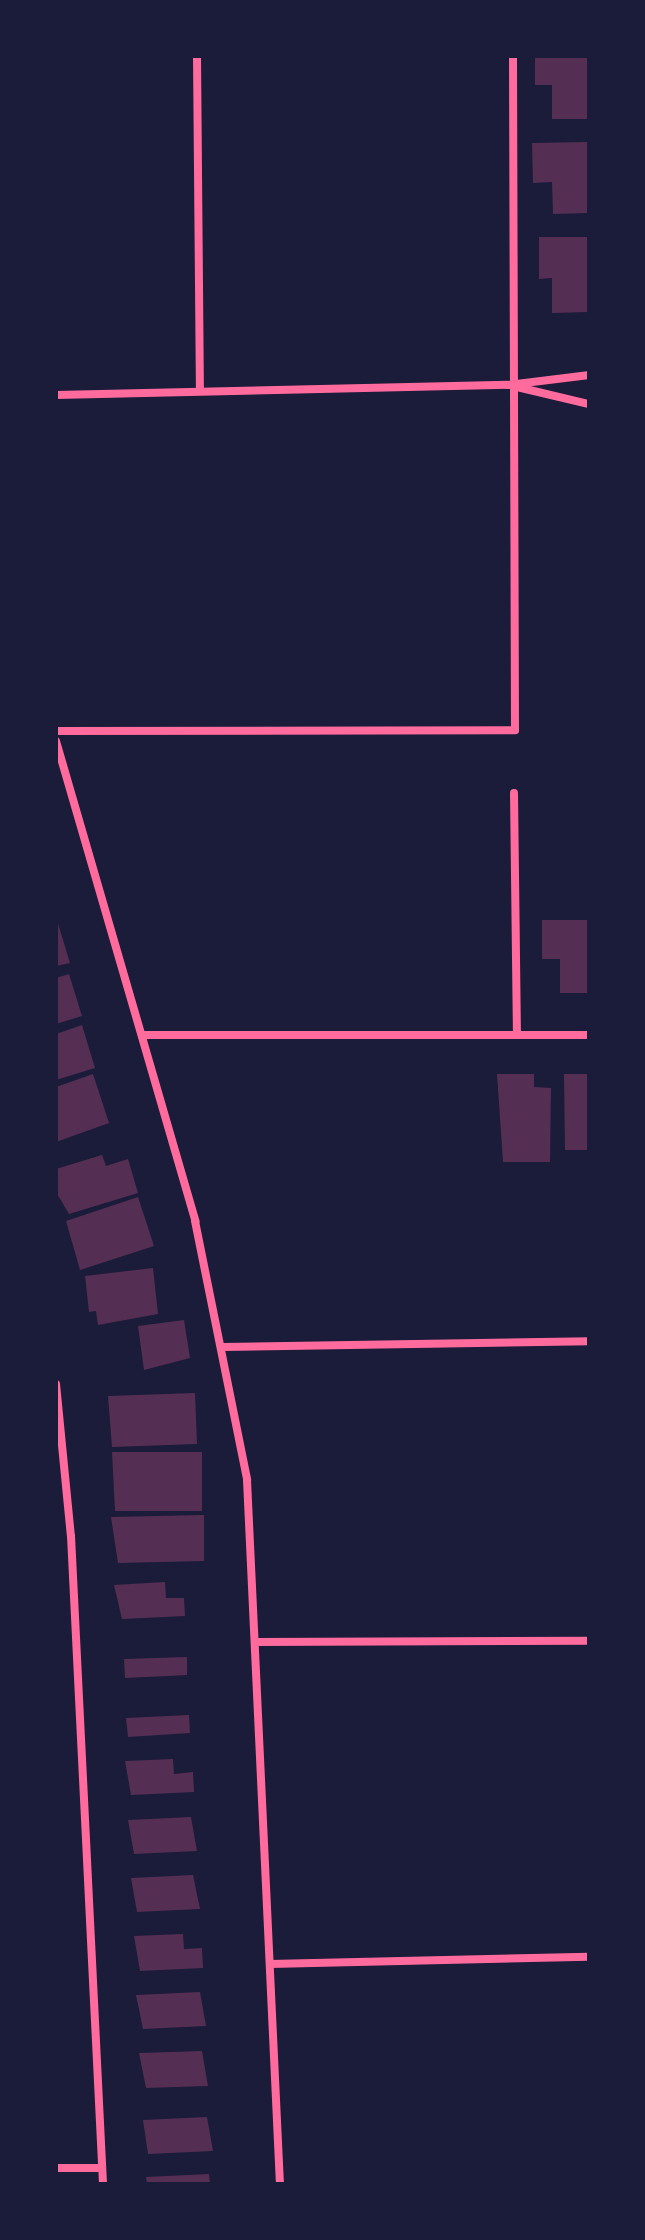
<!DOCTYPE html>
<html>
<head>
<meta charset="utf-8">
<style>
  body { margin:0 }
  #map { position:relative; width:645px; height:2240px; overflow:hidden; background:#1b1b3a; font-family:"Exo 2",sans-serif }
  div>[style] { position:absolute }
  .building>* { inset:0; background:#542f53 }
  .minor>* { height:8px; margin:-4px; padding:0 4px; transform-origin:4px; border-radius:4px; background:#ff6b9d }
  span { translate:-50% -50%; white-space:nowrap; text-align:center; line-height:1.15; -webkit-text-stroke:6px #1b1b3a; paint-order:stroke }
  .frame { position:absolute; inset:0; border:58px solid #1b1b3a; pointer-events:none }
</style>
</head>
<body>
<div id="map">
  <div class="building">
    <div style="clip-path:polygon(535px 56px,589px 56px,589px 119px,552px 119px,552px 85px,535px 85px)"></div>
    <div style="clip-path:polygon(589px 142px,589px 213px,553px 214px,552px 182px,533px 183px,532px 143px)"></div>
    <div style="clip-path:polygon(539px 237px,589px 237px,589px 312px,552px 313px,552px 278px,539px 279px)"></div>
    <div style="clip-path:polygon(56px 917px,70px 963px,56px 966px)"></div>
    <div style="clip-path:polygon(542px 920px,589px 920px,589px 993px,560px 993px,560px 959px,542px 959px)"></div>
    <div style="clip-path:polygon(69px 974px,82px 1016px,56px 1024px,56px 978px)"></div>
    <div style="clip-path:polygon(82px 1025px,95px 1068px,56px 1080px,56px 1034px)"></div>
    <div style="clip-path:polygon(93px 1074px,109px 1123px,56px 1142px,56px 1087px)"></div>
    <div style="clip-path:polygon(497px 1074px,534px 1074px,534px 1087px,551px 1088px,550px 1162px,503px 1162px)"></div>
    <div style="clip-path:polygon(564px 1074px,589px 1074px,589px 1150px,565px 1150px)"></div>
    <div style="clip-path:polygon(102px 1155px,106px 1166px,128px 1159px,138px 1193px,69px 1214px,56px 1192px,56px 1169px)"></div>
    <div style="clip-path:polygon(138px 1197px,154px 1246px,80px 1270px,66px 1221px)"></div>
    <div style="clip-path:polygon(153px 1268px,158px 1314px,98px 1325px,96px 1311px,89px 1312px,85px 1276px)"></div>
    <div style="clip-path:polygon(184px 1320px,190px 1358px,144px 1370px,138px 1326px)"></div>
    <div style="clip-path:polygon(195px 1393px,197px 1444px,112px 1447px,108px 1396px)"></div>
    <div style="clip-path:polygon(112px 1452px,202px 1452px,202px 1511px,115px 1511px)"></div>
    <div style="clip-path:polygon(204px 1515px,204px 1561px,118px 1563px,111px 1517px)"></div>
    <div style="clip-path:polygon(165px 1582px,166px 1598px,184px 1598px,185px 1616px,122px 1619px,114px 1585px)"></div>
    <div style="clip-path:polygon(187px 1657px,187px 1675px,125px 1678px,124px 1659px)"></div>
    <div style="clip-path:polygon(189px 1715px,190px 1733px,128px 1737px,126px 1718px)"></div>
    <div style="clip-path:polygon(173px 1759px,174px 1774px,193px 1772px,194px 1792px,131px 1795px,125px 1761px)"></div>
    <div style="clip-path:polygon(191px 1817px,197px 1851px,134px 1854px,128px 1820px)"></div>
    <div style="clip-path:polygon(193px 1875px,200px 1909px,137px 1912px,131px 1878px)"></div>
    <div style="clip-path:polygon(183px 1934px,184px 1949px,202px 1948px,203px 1968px,140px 1971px,134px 1936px)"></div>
    <div style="clip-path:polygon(200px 1992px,206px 2026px,143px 2029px,136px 1995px)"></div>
    <div style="clip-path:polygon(202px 2051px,208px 2086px,146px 2088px,139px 2053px)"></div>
    <div style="clip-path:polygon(207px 2117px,213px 2151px,148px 2154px,143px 2120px)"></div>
    <div style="clip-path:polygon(209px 2174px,210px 2184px,147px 2184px,146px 2177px)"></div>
  </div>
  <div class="minor">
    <div style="left:197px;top:56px;width:335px;rotate:89.5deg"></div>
    <div style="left:517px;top:387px;width:74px;rotate:13.3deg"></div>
    <div style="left:56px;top:395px;width:452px;rotate:-1.3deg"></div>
    <div style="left:508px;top:385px;width:82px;rotate:-7deg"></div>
    <div style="left:56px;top:731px;width:459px;rotate:-0.1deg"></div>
    <div style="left:515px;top:730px;width:674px;rotate:-90.17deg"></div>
    <div style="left:56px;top:741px;width:500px;rotate:73.8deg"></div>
    <div style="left:195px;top:1221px;width:264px;rotate:78.6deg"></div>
    <div style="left:247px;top:1480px;width:705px;rotate:87.32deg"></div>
    <div style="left:514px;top:793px;width:242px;rotate:89.3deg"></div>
    <div style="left:144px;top:1035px;width:445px"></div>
    <div style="left:223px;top:1347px;width:366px;rotate:-0.9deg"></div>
    <div style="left:56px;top:1384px;width:153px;rotate:84.4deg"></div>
    <div style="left:71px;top:1536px;width:649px;rotate:87.17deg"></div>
    <div style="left:255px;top:1642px;width:334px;rotate:-0.2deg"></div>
    <div style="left:270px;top:1964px;width:319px;rotate:-1.3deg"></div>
    <div style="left:56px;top:2168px;width:46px"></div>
  </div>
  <div class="frame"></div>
</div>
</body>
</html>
